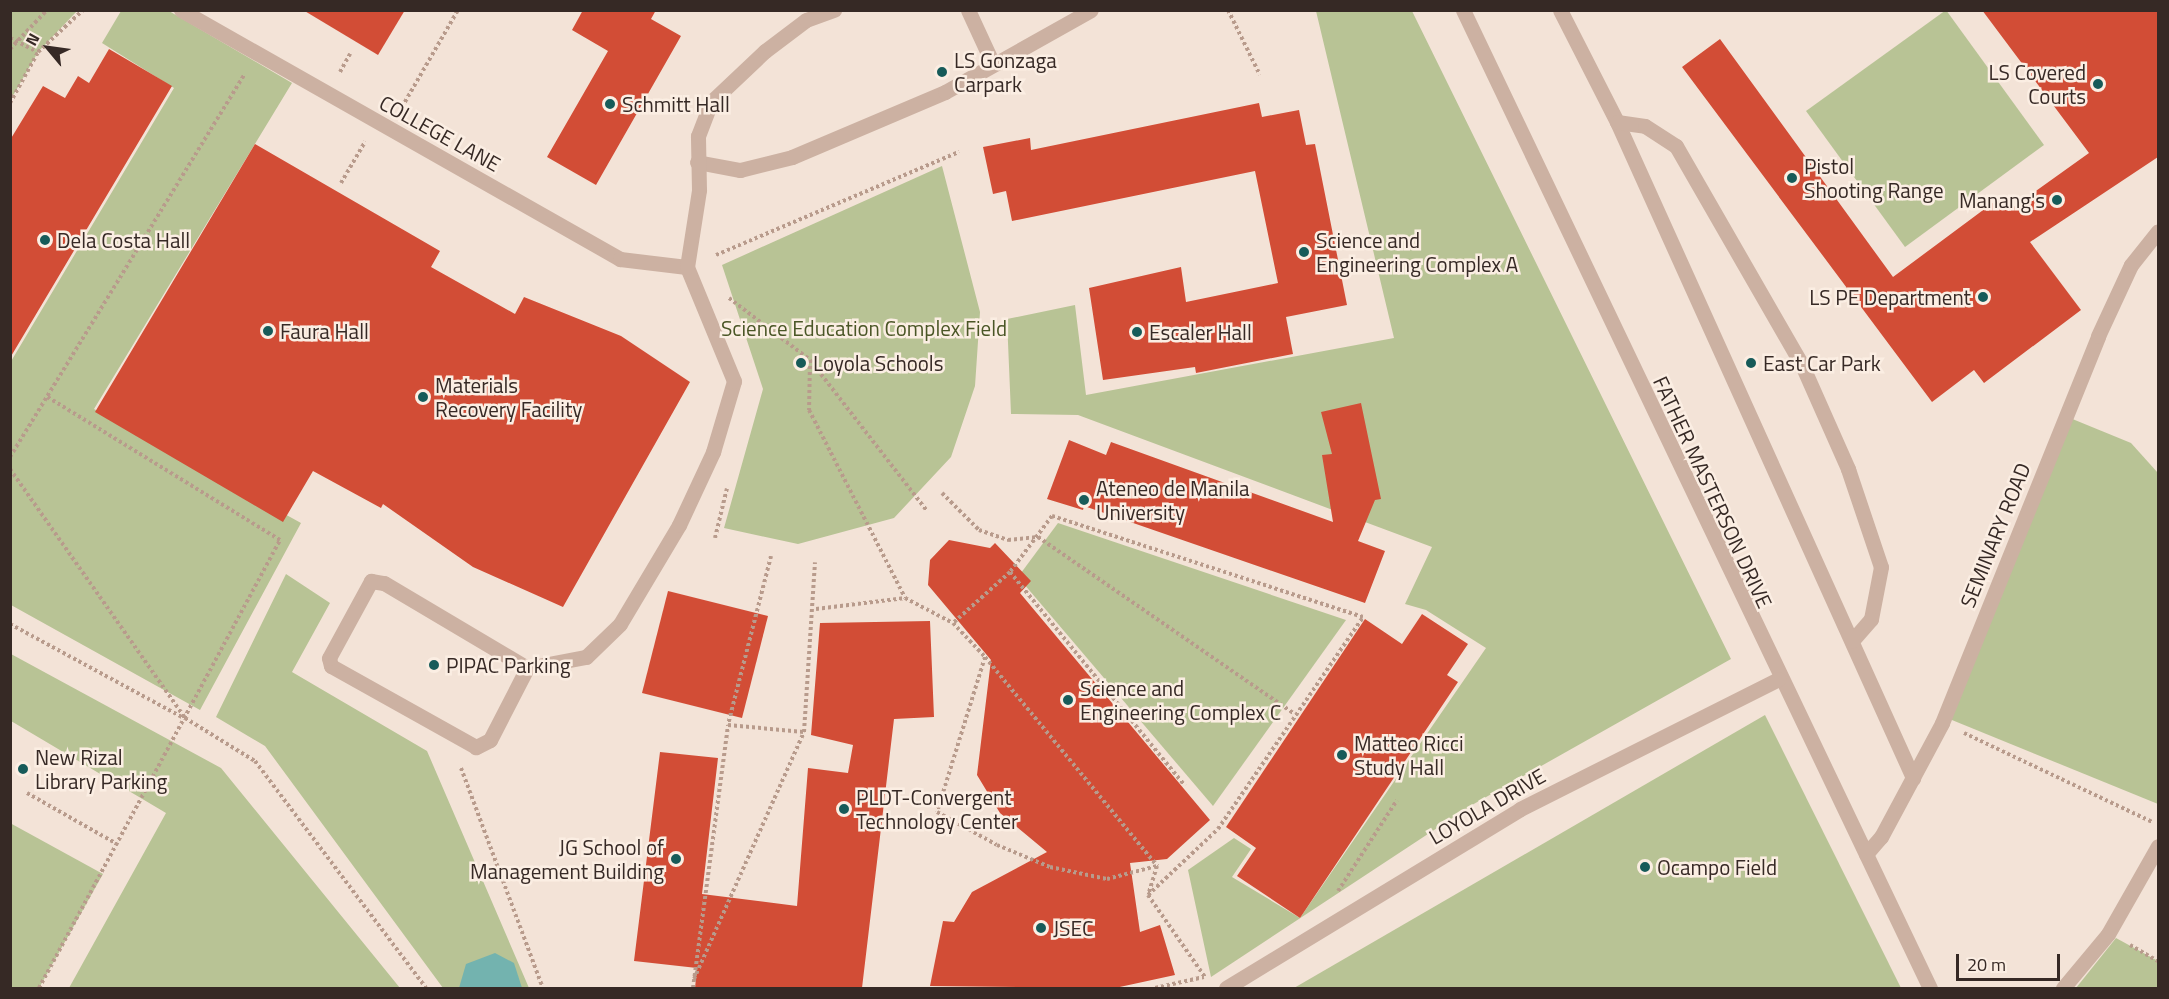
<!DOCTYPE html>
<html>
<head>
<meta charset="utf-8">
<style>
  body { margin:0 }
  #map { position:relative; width:2169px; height:999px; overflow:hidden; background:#f3e3d7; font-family:"Titillium Web",sans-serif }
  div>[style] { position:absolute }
  .green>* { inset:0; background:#b8c395 }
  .water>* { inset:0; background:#73b3af }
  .building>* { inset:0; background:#d24d36 }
  .path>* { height:4px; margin-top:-2px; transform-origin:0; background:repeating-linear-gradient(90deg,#b89b8c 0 3px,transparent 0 6px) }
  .minor>* { height:15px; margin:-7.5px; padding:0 7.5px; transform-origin:7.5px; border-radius:7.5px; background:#ccb1a2 }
  .dots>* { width:16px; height:16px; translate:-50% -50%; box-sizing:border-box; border:3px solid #fbeee3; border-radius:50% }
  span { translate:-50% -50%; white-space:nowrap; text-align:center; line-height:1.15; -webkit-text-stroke:5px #fbeee3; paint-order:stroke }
  .poi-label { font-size:21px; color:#362925 }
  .left { translate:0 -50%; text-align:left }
  .right { translate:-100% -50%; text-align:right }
  .street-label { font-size:21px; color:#362925 }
  .park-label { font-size:21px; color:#4a5626 }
  .frame { position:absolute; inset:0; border:12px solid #362925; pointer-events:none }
  .north { position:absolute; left:18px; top:18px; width:60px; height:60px; -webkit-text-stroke:4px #fbeee3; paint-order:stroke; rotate:299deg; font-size:16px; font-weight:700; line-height:24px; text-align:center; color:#362925 }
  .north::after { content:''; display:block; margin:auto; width:21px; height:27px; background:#362925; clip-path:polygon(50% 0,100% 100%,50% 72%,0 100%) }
  .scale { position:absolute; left:1956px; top:954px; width:104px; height:27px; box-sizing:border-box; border:3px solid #362925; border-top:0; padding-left:8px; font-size:18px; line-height:21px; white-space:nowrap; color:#362925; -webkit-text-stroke:4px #fbeee3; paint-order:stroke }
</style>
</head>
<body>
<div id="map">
  <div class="green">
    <div style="clip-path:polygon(11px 10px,77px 11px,38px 52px,11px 99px)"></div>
    <div style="clip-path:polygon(1946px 10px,2044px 145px,1905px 247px,1806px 111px)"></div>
    <div style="clip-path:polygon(121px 11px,169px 11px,292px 83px,94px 409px,301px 523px,200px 710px,11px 605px,10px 363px,174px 88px,102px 43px)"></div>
    <div style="clip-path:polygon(1316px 11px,1412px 11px,1731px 659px,1472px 805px,1211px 977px,1188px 870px,1234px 838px,1251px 849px,1232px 877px,1300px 918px,1486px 648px,1426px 610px,1405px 604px,1432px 547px,1078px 415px,1011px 414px,1007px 319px,1075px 305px,1086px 395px,1394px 338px)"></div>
    <div style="clip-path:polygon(942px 166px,980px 312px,975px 386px,951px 457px,894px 518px,798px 544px,724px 528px,763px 389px,722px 265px)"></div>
    <div style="clip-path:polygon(2070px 418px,2131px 443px,2158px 473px,2158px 804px,1947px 718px)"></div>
    <div style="clip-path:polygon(1058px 523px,1346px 620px,1213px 806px,1018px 577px)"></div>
    <div style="clip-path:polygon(286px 574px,330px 603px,292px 672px,427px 751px,529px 988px,443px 988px,265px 746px,216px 717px)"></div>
    <div style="clip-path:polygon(11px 654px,221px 768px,400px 988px,69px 988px,166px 813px,11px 721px)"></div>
    <div style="clip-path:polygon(1765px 715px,1901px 988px,1294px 988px)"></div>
    <div style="clip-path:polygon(10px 823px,103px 874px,39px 988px,11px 988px)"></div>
    <div style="clip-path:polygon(2116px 938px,2158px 961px,2158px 988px,2076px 988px)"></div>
  </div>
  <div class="water">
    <div style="clip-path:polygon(495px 953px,514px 963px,522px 988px,459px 988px,466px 964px)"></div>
  </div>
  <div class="building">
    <div style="clip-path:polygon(303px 10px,405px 10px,378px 55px)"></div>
    <div style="clip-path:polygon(583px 10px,656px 10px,651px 19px,681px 36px,596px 185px,547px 157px,608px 51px,572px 30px)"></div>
    <div style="clip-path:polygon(1982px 10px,2158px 10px,2158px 157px,2030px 242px,2081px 310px,1984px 383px,1974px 370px,1932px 402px,1682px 67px,1720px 39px,1893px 277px,1998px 199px,2008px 211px,2089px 153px)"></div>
    <div style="clip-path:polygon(109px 49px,172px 86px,10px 358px,10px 140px,43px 86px,65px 98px,78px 76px,89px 83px)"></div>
    <div style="clip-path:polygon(1259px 103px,1262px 117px,1299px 110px,1306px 145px,1315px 144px,1347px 305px,1286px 317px,1293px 354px,1196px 373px,1195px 367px,1103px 380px,1089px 288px,1181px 267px,1186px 302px,1278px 283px,1255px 171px,1012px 221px,1006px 191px,993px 194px,983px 147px,1030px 138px,1031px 150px)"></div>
    <div style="clip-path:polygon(255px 144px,440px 251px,431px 267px,515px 314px,524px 297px,621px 336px,690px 382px,563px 607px,473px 567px,383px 504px,381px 508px,313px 471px,283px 522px,95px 412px)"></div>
    <div style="clip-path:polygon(1361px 403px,1381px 499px,1375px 500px,1358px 541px,1385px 551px,1365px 603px,1084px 506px,1083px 510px,1047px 499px,1069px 440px,1106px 455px,1111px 442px,1333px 522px,1322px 455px,1332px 454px,1321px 412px)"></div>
    <div style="clip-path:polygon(949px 540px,990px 548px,995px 543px,1031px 581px,1020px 593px,1210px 820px,1167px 859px,1130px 863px,1140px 932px,1160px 925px,1175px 975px,1115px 988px,930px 986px,943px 921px,954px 922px,972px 892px,1047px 852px,1000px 813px,977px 775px,991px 660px,928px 585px,930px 560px)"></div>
    <div style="clip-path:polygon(668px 591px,768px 616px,742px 718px,642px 693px)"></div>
    <div style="clip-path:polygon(1422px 614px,1468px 644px,1447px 675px,1458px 682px,1300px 918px,1237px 876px,1256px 848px,1226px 827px,1365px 619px,1402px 644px)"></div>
    <div style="clip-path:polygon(930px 621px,934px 717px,894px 719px,862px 988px,695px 988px,697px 968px,634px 961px,660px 752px,718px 758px,702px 894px,797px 906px,808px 768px,848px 773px,853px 745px,811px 735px,820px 623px)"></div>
  </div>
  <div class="path">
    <div style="left:1228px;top:10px;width:72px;rotate:63.8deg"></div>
    <div style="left:10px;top:38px;width:31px;rotate:27deg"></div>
    <div style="left:10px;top:49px;width:54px;rotate:-46.5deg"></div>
    <div style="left:340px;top:72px;width:21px;rotate:-61deg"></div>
    <div style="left:10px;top:103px;width:58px;rotate:-61.2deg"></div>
    <div style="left:38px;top:52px;width:62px;rotate:-43deg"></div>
    <div style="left:402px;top:107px;width:112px;rotate:-60deg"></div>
    <div style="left:341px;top:183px;width:48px;rotate:-59.7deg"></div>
    <div style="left:716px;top:255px;width:264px;rotate:-23deg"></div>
    <div style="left:729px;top:298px;width:102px;rotate:37.4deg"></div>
    <div style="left:810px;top:360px;width:191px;rotate:52.2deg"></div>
    <div style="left:810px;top:360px;width:50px;rotate:91.1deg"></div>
    <div style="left:809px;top:410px;width:211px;rotate:62.9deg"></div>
    <div style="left:905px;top:598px;width:54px;rotate:27.5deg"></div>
    <div style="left:953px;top:623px;width:47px;rotate:46.7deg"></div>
    <div style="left:985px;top:657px;width:162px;rotate:107.2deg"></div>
    <div style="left:937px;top:812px;width:68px;rotate:28.8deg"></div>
    <div style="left:997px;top:845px;width:57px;rotate:22.5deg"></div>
    <div style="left:1050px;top:867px;width:58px;rotate:11.9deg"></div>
    <div style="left:1107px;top:879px;width:52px;rotate:-14.6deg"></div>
    <div style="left:1157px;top:866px;width:30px;rotate:107deg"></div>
    <div style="left:1148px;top:895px;width:96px;rotate:-43.3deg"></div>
    <div style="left:1218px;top:829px;width:257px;rotate:-55.6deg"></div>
    <div style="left:1363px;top:617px;width:327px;rotate:-162deg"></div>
    <div style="left:1052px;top:516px;width:70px;rotate:126.9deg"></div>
    <div style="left:1010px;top:572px;width:76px;rotate:138.2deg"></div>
    <div style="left:10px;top:457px;width:448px;rotate:-58.5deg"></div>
    <div style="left:10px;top:469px;width:304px;rotate:54.9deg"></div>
    <div style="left:185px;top:718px;width:82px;rotate:31.6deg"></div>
    <div style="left:255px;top:761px;width:284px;rotate:53deg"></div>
    <div style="left:942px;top:493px;width:52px;rotate:45deg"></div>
    <div style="left:979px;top:530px;width:31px;rotate:19deg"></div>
    <div style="left:1008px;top:540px;width:30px;rotate:-6deg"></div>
    <div style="left:1038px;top:537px;width:312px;rotate:34.6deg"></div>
    <div style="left:715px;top:538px;width:51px;rotate:-76.5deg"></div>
    <div style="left:771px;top:556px;width:174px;rotate:104.3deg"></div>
    <div style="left:728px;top:725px;width:76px;rotate:5.3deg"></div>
    <div style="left:804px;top:732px;width:170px;rotate:-86.3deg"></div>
    <div style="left:1010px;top:572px;width:276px;rotate:50.7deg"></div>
    <div style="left:816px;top:609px;width:90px;rotate:-7deg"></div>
    <div style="left:10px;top:624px;width:198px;rotate:28.4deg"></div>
    <div style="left:985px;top:657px;width:271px;rotate:50.5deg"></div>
    <div style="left:1964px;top:733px;width:208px;rotate:25.3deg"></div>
    <div style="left:461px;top:768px;width:235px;rotate:69.6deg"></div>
    <div style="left:27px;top:793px;width:103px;rotate:29.5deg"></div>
    <div style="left:1338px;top:891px;width:108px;rotate:-57deg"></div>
    <div style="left:1148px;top:895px;width:100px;rotate:55.2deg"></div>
    <div style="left:2130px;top:945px;width:32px;rotate:30deg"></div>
    <div style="left:694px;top:979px;width:270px;rotate:-66deg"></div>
    <div style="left:39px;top:988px;width:509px;rotate:-61.72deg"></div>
    <div style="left:280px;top:540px;width:273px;rotate:-148.4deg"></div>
    <div style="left:693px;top:988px;width:265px;rotate:-82.4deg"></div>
    <div style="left:1155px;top:988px;width:50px;rotate:-12.7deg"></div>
  </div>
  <div class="minor">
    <div style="left:181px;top:10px;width:505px;rotate:29.56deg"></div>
    <div style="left:620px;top:259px;width:67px;rotate:6.8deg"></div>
    <div style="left:968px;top:10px;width:57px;rotate:65.2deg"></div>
    <div style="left:1463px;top:10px;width:1084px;rotate:64.48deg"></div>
    <div style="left:1560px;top:10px;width:126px;rotate:63deg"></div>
    <div style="left:1617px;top:122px;width:720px;rotate:65.71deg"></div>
    <div style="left:1617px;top:122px;width:28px;rotate:8deg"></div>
    <div style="left:1645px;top:126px;width:37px;rotate:33deg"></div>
    <div style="left:1676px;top:146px;width:253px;rotate:60.1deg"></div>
    <div style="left:1802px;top:365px;width:114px;rotate:66.1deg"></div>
    <div style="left:1848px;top:469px;width:103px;rotate:71.4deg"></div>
    <div style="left:1881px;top:567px;width:53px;rotate:100.9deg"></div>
    <div style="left:1871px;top:619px;width:29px;rotate:131deg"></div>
    <div style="left:697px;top:162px;width:44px;rotate:10.5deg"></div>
    <div style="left:740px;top:170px;width:54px;rotate:-14deg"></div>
    <div style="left:792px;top:157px;width:166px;rotate:-23deg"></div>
    <div style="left:945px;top:92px;width:167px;rotate:-29.3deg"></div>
    <div style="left:527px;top:668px;width:81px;rotate:117.2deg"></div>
    <div style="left:490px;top:740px;width:16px;rotate:153deg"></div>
    <div style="left:476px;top:747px;width:166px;rotate:-150.8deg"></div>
    <div style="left:331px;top:666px;width:8px;rotate:-104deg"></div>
    <div style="left:329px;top:658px;width:88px;rotate:-61.4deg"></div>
    <div style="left:371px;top:581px;width:13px;rotate:9deg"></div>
    <div style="left:384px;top:583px;width:166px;rotate:30.7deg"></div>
    <div style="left:527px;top:668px;width:60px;rotate:-10.6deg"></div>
    <div style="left:586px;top:657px;width:47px;rotate:-44.1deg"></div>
    <div style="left:620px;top:624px;width:115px;rotate:-59.2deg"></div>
    <div style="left:679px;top:525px;width:81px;rotate:-65deg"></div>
    <div style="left:713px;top:452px;width:74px;rotate:-73.5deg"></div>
    <div style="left:734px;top:381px;width:123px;rotate:-112.4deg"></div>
    <div style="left:687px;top:267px;width:78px;rotate:-81.1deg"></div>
    <div style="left:699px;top:190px;width:54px;rotate:-91.1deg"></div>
    <div style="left:698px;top:136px;width:36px;rotate:-69deg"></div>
    <div style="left:711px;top:102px;width:74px;rotate:-43.4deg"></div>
    <div style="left:765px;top:51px;width:51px;rotate:-37.1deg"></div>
    <div style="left:806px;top:20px;width:30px;rotate:-20deg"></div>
    <div style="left:1866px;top:854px;width:23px;rotate:-49deg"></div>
    <div style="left:1881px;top:837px;width:129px;rotate:-61.8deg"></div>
    <div style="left:1942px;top:723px;width:417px;rotate:-68deg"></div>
    <div style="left:2098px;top:336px;width:78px;rotate:-65.1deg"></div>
    <div style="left:2131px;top:265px;width:43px;rotate:-51.5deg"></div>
    <div style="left:1226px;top:988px;width:344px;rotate:-31.3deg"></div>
    <div style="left:1520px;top:809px;width:289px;rotate:-26.7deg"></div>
    <div style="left:2063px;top:988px;width:70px;rotate:-50.2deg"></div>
    <div style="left:2108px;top:934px;width:101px;rotate:-60.4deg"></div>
  </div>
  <div class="dots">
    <div style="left:942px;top:72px;background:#175b59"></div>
    <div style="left:2098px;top:84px;background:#175b59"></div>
    <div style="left:610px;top:104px;background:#175b59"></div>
    <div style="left:1792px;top:178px;background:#175b59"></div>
    <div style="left:2057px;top:200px;background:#175b59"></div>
    <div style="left:45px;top:240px;background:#175b59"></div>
    <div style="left:1304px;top:252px;background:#175b59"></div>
    <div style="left:1983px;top:297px;background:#175b59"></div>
    <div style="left:268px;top:331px;background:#175b59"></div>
    <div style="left:1137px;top:332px;background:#175b59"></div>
    <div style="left:801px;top:363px;background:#175b59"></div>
    <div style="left:1751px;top:363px;background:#175b59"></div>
    <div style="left:423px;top:397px;background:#175b59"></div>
    <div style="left:1084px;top:500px;background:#175b59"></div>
    <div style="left:434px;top:665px;background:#175b59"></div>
    <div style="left:1068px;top:700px;background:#175b59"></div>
    <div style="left:1342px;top:755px;background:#175b59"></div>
    <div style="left:23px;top:769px;background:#175b59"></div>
    <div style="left:844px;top:809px;background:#175b59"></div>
    <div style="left:676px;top:859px;background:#175b59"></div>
    <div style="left:1645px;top:867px;background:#175b59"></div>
    <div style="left:1041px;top:928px;background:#175b59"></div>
  </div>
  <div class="poi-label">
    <span class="left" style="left:954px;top:72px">LS Gonzaga<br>Carpark</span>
    <span class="right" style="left:2086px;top:84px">LS Covered<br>Courts</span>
    <span class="left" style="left:622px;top:104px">Schmitt Hall</span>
    <span class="left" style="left:1804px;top:178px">Pistol<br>Shooting Range</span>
    <span class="right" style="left:2045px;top:200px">Manang's</span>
    <span class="left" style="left:57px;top:240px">Dela Costa Hall</span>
    <span class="left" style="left:1316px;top:252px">Science and<br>Engineering Complex A</span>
    <span class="right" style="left:1971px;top:297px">LS PE Department</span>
    <span class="left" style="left:280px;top:331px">Faura Hall</span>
    <span class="left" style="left:1149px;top:332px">Escaler Hall</span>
    <span class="left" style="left:813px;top:363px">Loyola Schools</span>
    <span class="left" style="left:1763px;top:363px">East Car Park</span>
    <span class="left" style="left:435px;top:397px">Materials<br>Recovery Facility</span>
    <span class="left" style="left:1096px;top:500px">Ateneo de Manila<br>University</span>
    <span class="left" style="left:446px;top:665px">PIPAC Parking</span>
    <span class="left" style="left:1080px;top:700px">Science and<br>Engineering Complex C</span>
    <span class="left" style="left:1354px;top:755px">Matteo Ricci<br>Study Hall</span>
    <span class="left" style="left:35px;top:769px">New Rizal<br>Library Parking</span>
    <span class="left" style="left:856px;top:809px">PLDT-Convergent<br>Technology Center</span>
    <span class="right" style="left:664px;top:859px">JG School of<br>Management Building</span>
    <span class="left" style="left:1657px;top:867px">Ocampo Field</span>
    <span class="left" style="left:1053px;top:928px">JSEC</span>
  </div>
  <div class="street-label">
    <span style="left:440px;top:133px;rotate:29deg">COLLEGE LANE</span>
    <span style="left:1713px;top:492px;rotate:65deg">FATHER MASTERSON DRIVE</span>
    <span style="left:1995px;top:535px;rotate:-68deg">SEMINARY ROAD</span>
    <span style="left:1487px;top:806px;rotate:-30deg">LOYOLA DRIVE</span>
  </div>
  <div class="park-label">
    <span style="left:864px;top:328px">Science Education Complex Field</span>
  </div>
  <div class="frame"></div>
  <div class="north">N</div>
  <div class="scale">20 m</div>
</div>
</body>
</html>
